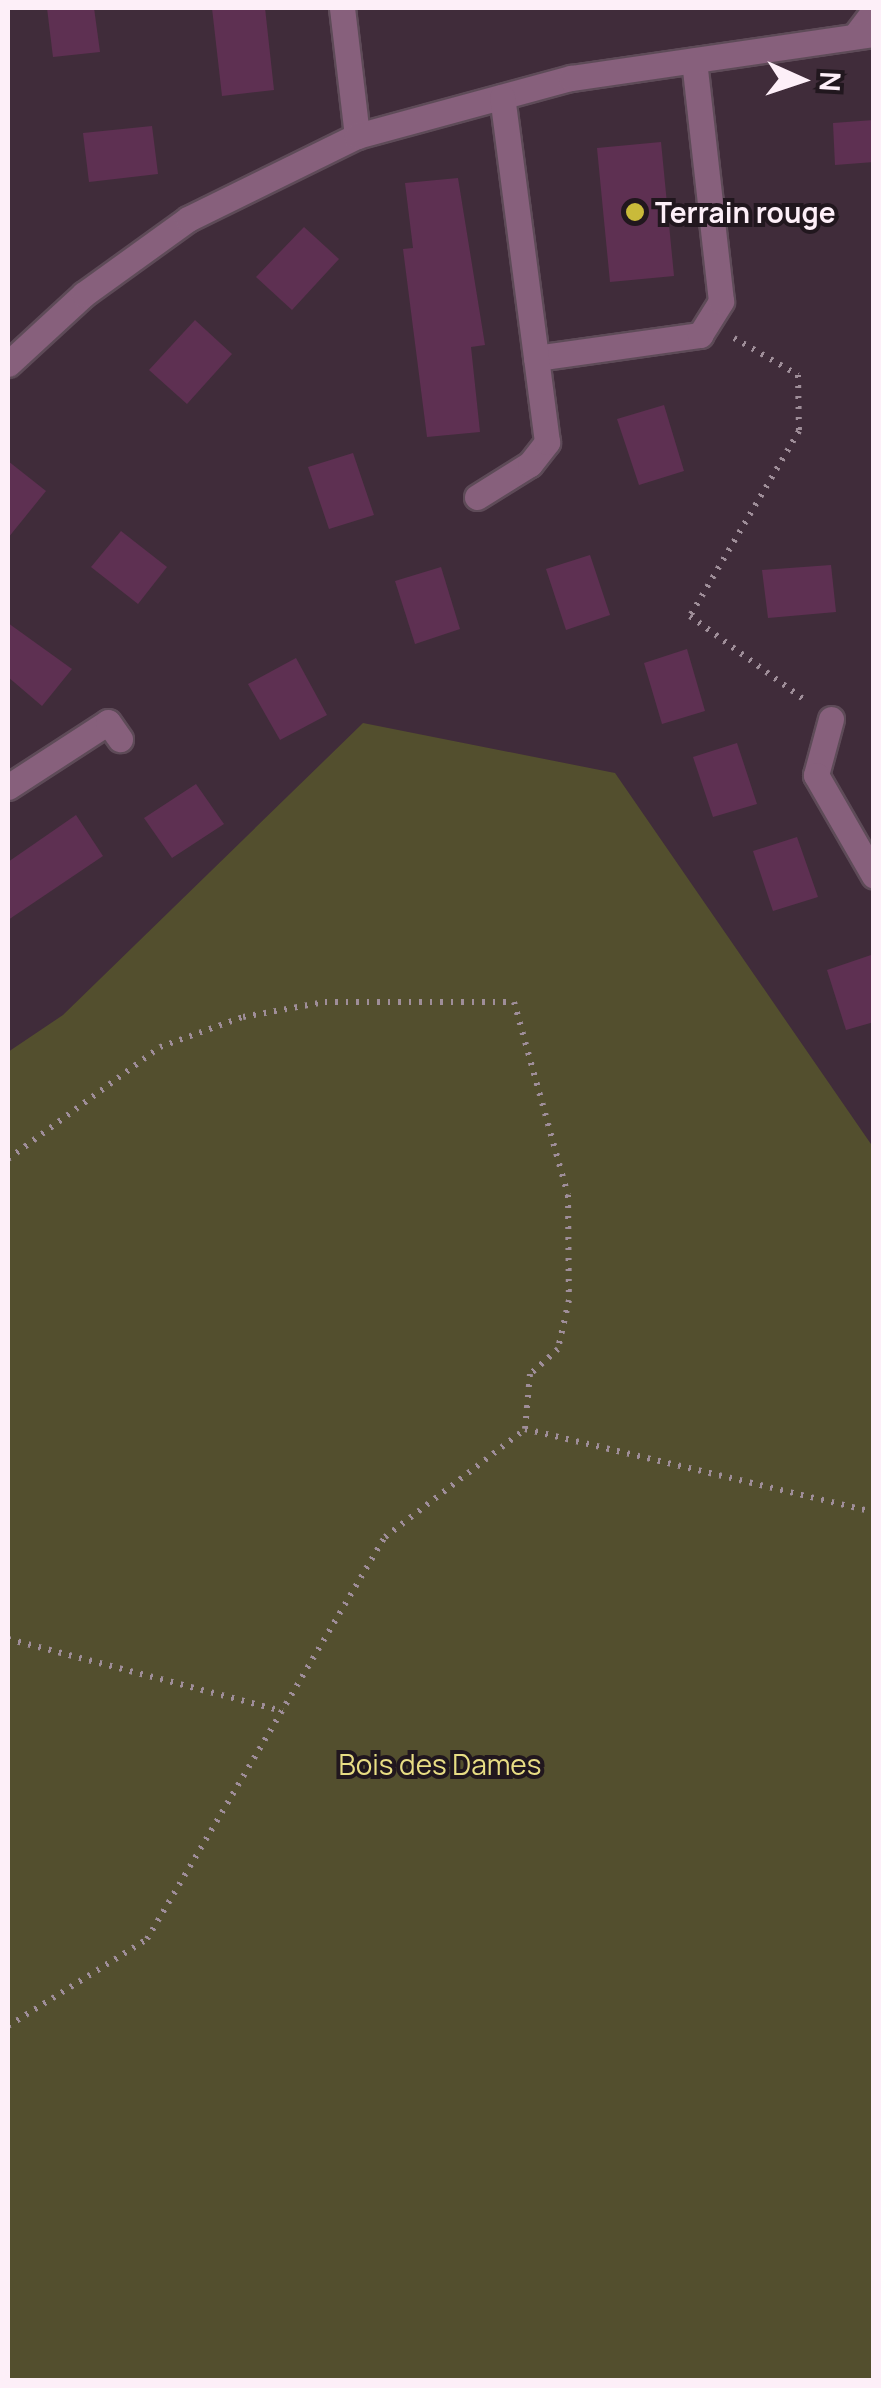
<!DOCTYPE html>
<html>
<head>
<meta charset="utf-8">
<style>
  body { margin:0 }
  #map { position:relative; width:881px; height:2388px; overflow:hidden; background:#402c3a; font-family:Manrope,sans-serif }
  div>[style] { position:absolute }
  .green>* { inset:0; background:#534f2e }
  .building>* { inset:0; background:#5e3052 }
  .path>* { height:6px; margin-top:-3px; transform-origin:0; background:repeating-linear-gradient(90deg,#9f8e99 0 2.5px,transparent 0 10.5px) }
  .roads { filter:drop-shadow(2px 0 #5e4b58) drop-shadow(-2px 0 #5e4b58) drop-shadow(0 2px #5e4b58) drop-shadow(0 -2px #5e4b58) }
  .minor>* { height:25px; margin:-12.5px; padding:0 12.5px; transform-origin:12.5px; border-radius:12.5px; background:#87607c }
  .dots>* { width:28px; height:28px; translate:-50% -50%; box-sizing:border-box; border:5px solid #21171e; border-radius:50% }
  span { translate:-50% -50%; white-space:nowrap; text-align:center; line-height:1.15; -webkit-text-stroke:8px #21171e; paint-order:stroke }
  .poi-label { font-size:28px; color:#fdeff8; font-weight:700 }
  .left { translate:0 -50%; text-align:left }
  .park-label { font-size:28px; color:#e8dd84 }
  .frame { position:absolute; inset:0; border:10px solid #fdeff8; pointer-events:none }
  .north { position:absolute; left:751px; top:30px; width:100px; height:100px; -webkit-text-stroke:8px #21171e; paint-order:stroke; rotate:93deg; font-size:28px; font-weight:700; line-height:40px; text-align:center; color:#fdeff8 }
  .north::after { content:''; display:block; margin:auto; width:35px; height:45px; background:#fdeff8; clip-path:polygon(50% 0,100% 100%,50% 72%,0 100%) }
</style>
</head>
<body>
<div id="map">
  <div class="green">
    <div style="clip-path:polygon(363px 723px,615px 773px,873px 1147px,873px 2380px,8px 2380px,8px 1052px,63px 1015px)"></div>
  </div>
  <div class="building">
    <div style="clip-path:polygon(47px 8px,94px 8px,100px 52px,53px 57px)"></div>
    <div style="clip-path:polygon(212px 8px,265px 8px,274px 90px,222px 96px)"></div>
    <div style="clip-path:polygon(874px 120px,874px 162px,835px 165px,833px 123px)"></div>
    <div style="clip-path:polygon(152px 126px,158px 174px,89px 182px,83px 133px)"></div>
    <div style="clip-path:polygon(661px 142px,674px 276px,610px 282px,597px 148px)"></div>
    <div style="clip-path:polygon(458px 178px,485px 345px,471px 347px,480px 432px,427px 437px,403px 249px,413px 248px,405px 183px)"></div>
    <div style="clip-path:polygon(304px 227px,339px 259px,292px 310px,256px 277px)"></div>
    <div style="clip-path:polygon(195px 320px,232px 354px,187px 404px,149px 370px)"></div>
    <div style="clip-path:polygon(664px 405px,684px 471px,639px 485px,617px 419px)"></div>
    <div style="clip-path:polygon(353px 453px,374px 515px,329px 529px,308px 467px)"></div>
    <div style="clip-path:polygon(8px 461px,46px 491px,8px 538px)"></div>
    <div style="clip-path:polygon(121px 531px,167px 567px,138px 604px,91px 567px)"></div>
    <div style="clip-path:polygon(590px 555px,610px 615px,566px 630px,546px 569px)"></div>
    <div style="clip-path:polygon(831px 565px,836px 612px,768px 618px,762px 570px)"></div>
    <div style="clip-path:polygon(441px 567px,460px 629px,415px 644px,395px 581px)"></div>
    <div style="clip-path:polygon(8px 623px,72px 669px,42px 706px,8px 677px)"></div>
    <div style="clip-path:polygon(687px 649px,705px 711px,662px 724px,644px 663px)"></div>
    <div style="clip-path:polygon(296px 658px,327px 715px,280px 740px,248px 684px)"></div>
    <div style="clip-path:polygon(737px 743px,757px 804px,713px 817px,693px 757px)"></div>
    <div style="clip-path:polygon(196px 784px,224px 824px,172px 858px,144px 818px)"></div>
    <div style="clip-path:polygon(76px 815px,103px 856px,8px 920px,8px 862px)"></div>
    <div style="clip-path:polygon(797px 837px,818px 897px,773px 911px,753px 851px)"></div>
    <div style="clip-path:polygon(874px 954px,874px 1022px,846px 1030px,827px 970px)"></div>
  </div>
  <div class="path">
    <div style="left:734px;top:338px;width:74px;rotate:30deg"></div>
    <div style="left:798px;top:375px;width:56px;rotate:89deg"></div>
    <div style="left:799px;top:431px;width:215px;rotate:120.5deg"></div>
    <div style="left:690px;top:616px;width:144px;rotate:36.2deg"></div>
    <div style="left:8px;top:1159px;width:189px;rotate:-36.4deg"></div>
    <div style="left:160px;top:1047px;width:88px;rotate:-19.9deg"></div>
    <div style="left:243px;top:1017px;width:83px;rotate:-10.4deg"></div>
    <div style="left:325px;top:1002px;width:189px"></div>
    <div style="left:514px;top:1002px;width:200px;rotate:74.4deg"></div>
    <div style="left:568px;top:1195px;width:105px;rotate:89.5deg"></div>
    <div style="left:569px;top:1300px;width:50px;rotate:102.7deg"></div>
    <div style="left:558px;top:1349px;width:38px;rotate:138deg"></div>
    <div style="left:530px;top:1374px;width:55px;rotate:95.2deg"></div>
    <div style="left:525px;top:1429px;width:359px;rotate:13.4deg"></div>
    <div style="left:8px;top:1639px;width:284px;rotate:14.7deg"></div>
    <div style="left:8px;top:2026px;width:164px;rotate:-32deg"></div>
    <div style="left:147px;top:1939px;width:467px;rotate:-59.4deg"></div>
    <div style="left:385px;top:1537px;width:177px;rotate:-37.6deg"></div>
  </div>
  <div class="roads">
    <div class="minor">
      <div style="left:342px;top:8px;width:129px;rotate:83.3deg"></div>
      <div style="left:858px;top:32px;width:26px;rotate:-53deg"></div>
      <div style="left:536px;top:358px;width:166px;rotate:-8deg"></div>
      <div style="left:700px;top:335px;width:40px;rotate:-58deg"></div>
      <div style="left:721px;top:301px;width:242px;rotate:-96.4deg"></div>
      <div style="left:8px;top:364px;width:103px;rotate:-42.6deg"></div>
      <div style="left:84px;top:294px;width:128px;rotate:-35.8deg"></div>
      <div style="left:188px;top:219px;width:188px;rotate:-26.2deg"></div>
      <div style="left:357px;top:136px;width:222px;rotate:-15.2deg"></div>
      <div style="left:571px;top:78px;width:306px;rotate:-8.3deg"></div>
      <div style="left:477px;top:497px;width:62px;rotate:-31.9deg"></div>
      <div style="left:530px;top:464px;width:28px;rotate:-52deg"></div>
      <div style="left:547px;top:442px;width:348px;rotate:-97.4deg"></div>
      <div style="left:831px;top:719px;width:58px;rotate:105deg"></div>
      <div style="left:816px;top:775px;width:116px;rotate:60.1deg"></div>
      <div style="left:8px;top:787px;width:119px;rotate:-33deg"></div>
      <div style="left:108px;top:722px;width:21px;rotate:55deg"></div>
    </div>
  </div>
  <div class="dots">
    <div style="left:635px;top:212px;background:#c9ba3a"></div>
  </div>
  <div class="poi-label">
    <span class="left" style="left:655px;top:212px">Terrain rouge</span>
  </div>
  <div class="park-label">
    <span style="left:440px;top:1764px">Bois des Dames</span>
  </div>
  <div class="frame"></div>
  <div class="north">N</div>
</div>
</body>
</html>
